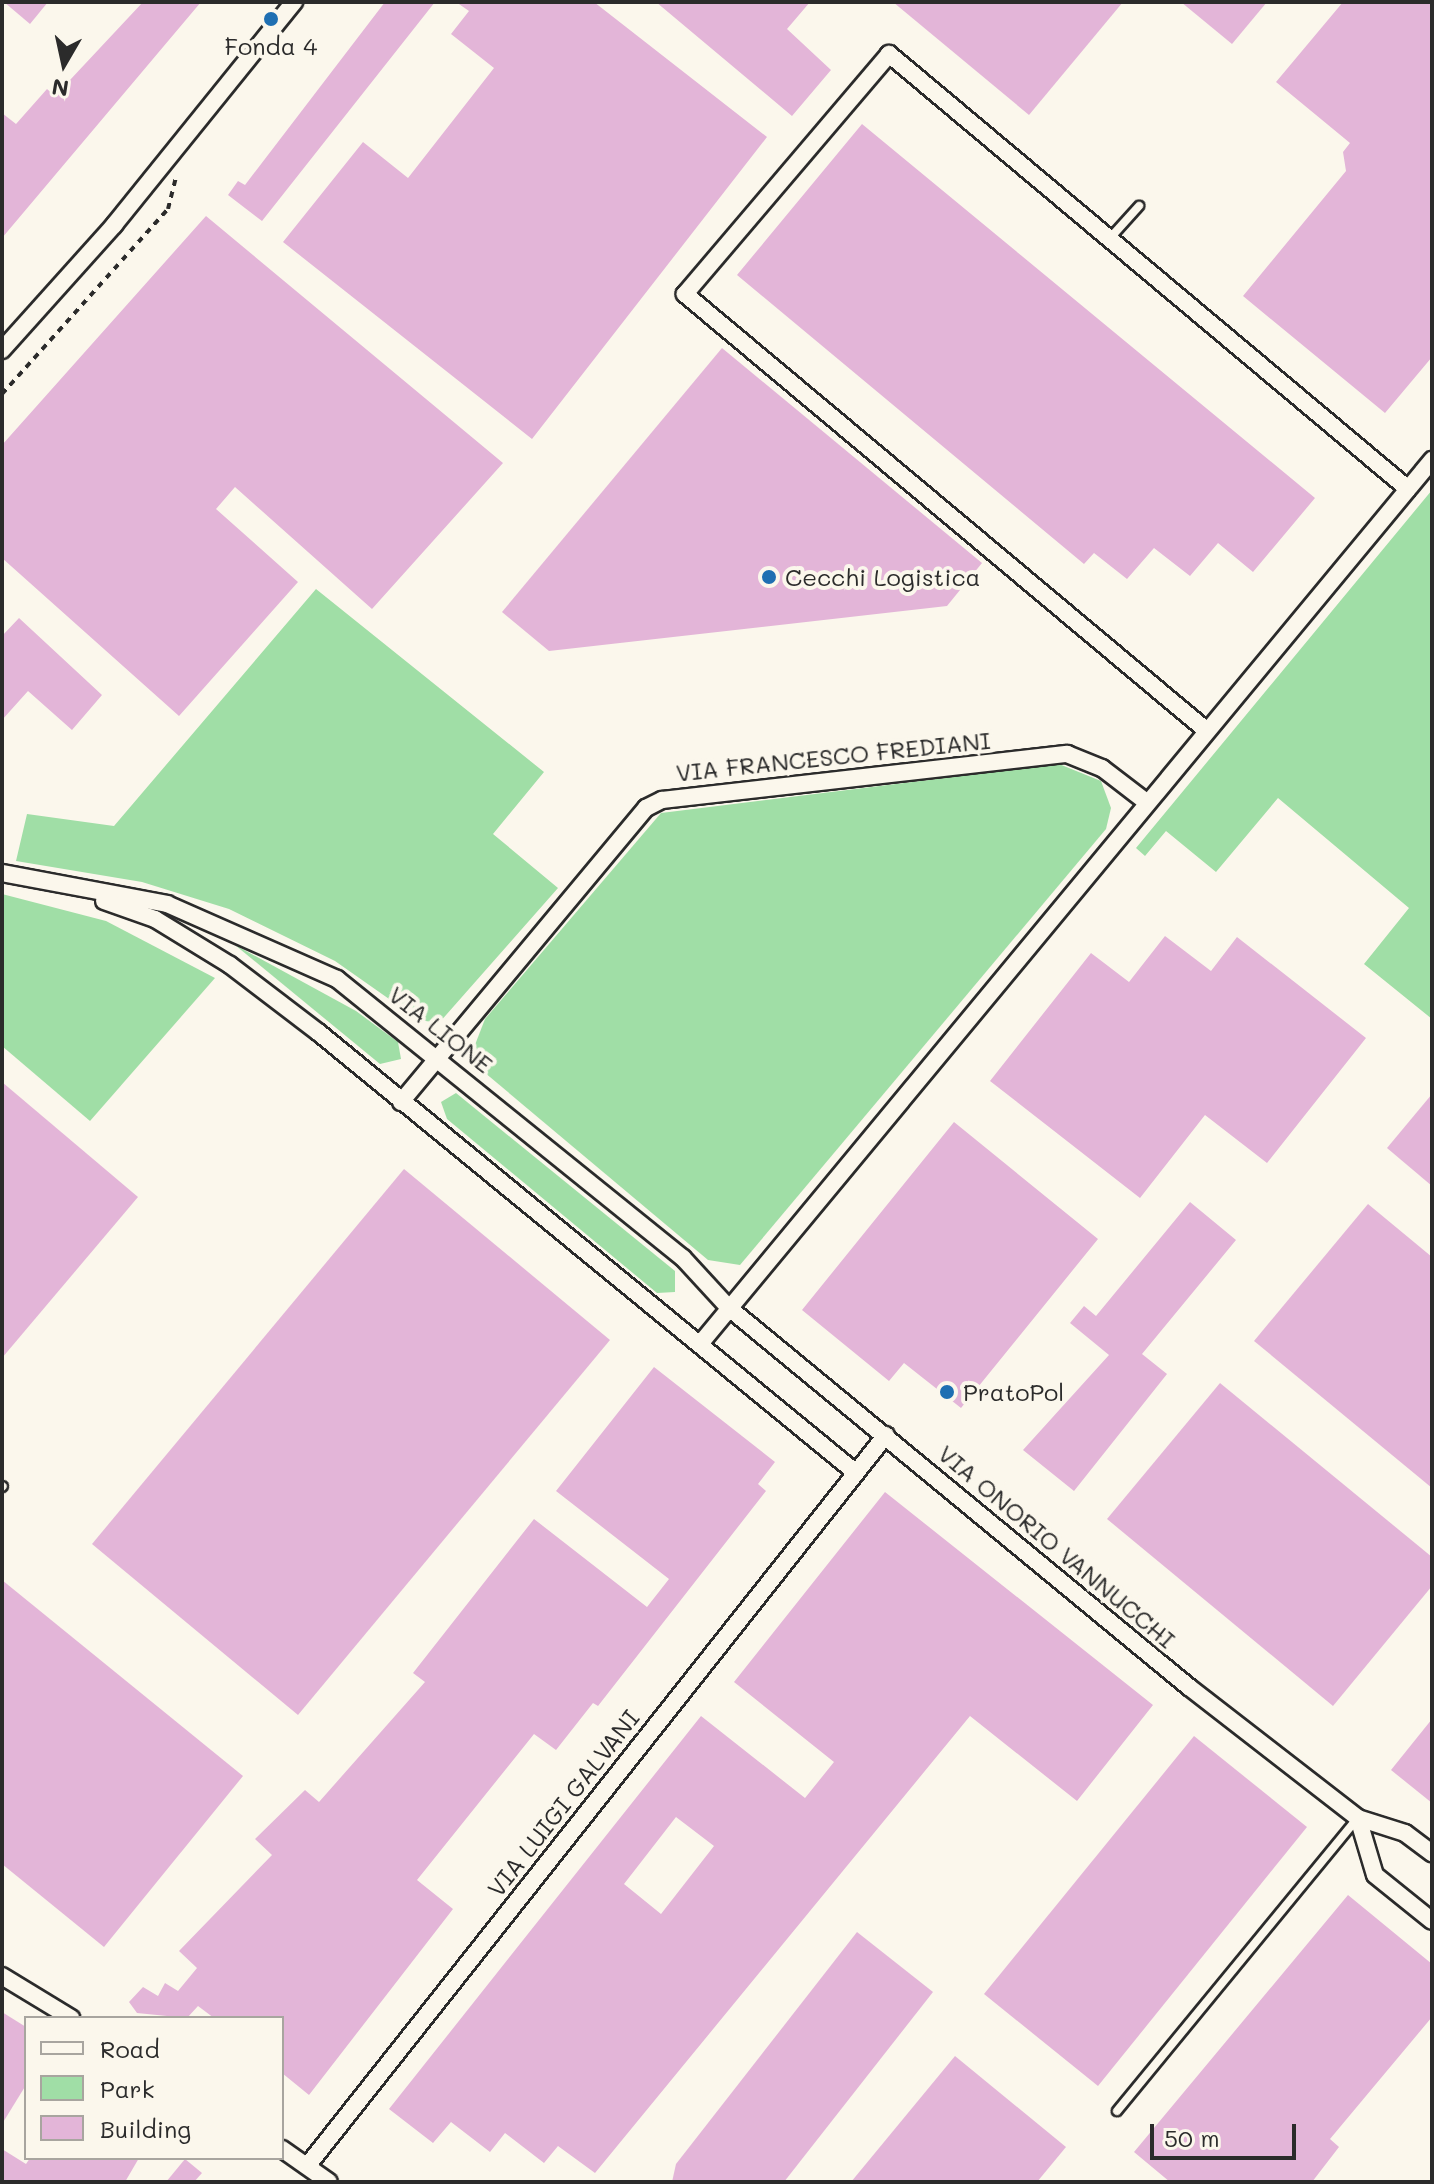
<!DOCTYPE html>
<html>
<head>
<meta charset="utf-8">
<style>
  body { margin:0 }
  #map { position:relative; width:1434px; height:2184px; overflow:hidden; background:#fbf7ec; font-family:Mali,sans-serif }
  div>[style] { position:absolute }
  .green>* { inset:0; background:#a0dea6 }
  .building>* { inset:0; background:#e3b5d8 }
  .path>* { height:4px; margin-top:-2px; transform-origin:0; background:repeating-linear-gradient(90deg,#2b2b2b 0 6px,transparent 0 12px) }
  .roads { filter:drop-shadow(2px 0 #2b2b2b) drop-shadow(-2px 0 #2b2b2b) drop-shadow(0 2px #2b2b2b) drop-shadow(0 -2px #2b2b2b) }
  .lane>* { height:8px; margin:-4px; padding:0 4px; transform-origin:4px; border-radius:4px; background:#fbf7ec }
  .street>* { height:16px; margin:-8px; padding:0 8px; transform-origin:8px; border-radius:8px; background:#fbf7ec }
  .dots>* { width:22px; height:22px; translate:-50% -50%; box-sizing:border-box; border:4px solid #fbf7ec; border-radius:50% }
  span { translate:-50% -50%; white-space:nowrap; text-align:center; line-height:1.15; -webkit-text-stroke:8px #fbf7ec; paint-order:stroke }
  .poi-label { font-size:24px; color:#2b2b2b }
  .left { translate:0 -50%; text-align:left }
  .street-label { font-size:24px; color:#2b2b2b }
  .frame { position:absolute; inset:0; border:4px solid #2b2b2b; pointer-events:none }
  .legend { position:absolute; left:24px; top:2016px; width:260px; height:144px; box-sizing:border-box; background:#fbf7ec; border:2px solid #a8a59f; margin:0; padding:10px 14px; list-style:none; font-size:24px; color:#2b2b2b }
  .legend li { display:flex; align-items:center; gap:16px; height:40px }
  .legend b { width:40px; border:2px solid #a8a59f }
  .north { position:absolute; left:24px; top:24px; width:80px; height:80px; -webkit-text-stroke:6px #fbf7ec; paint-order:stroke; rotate:189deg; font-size:22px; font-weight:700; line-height:32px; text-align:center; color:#2b2b2b }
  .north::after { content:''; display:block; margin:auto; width:28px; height:36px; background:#2b2b2b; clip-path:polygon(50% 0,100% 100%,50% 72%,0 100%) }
  .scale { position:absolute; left:1150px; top:2124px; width:146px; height:36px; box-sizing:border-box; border:4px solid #2b2b2b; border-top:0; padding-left:10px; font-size:24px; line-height:28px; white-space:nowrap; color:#2b2b2b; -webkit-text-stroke:6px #fbf7ec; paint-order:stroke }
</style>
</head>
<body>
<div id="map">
  <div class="green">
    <div style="clip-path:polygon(1432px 490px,1432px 1019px,1364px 964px,1409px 908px,1278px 798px,1216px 872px,1166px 831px,1145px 856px,1136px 848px)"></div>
    <div style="clip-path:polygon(316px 589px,544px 772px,493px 834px,558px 888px,439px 1023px,419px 1020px,335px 961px,229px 909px,142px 882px,16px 861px,27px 814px,114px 826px)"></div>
    <div style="clip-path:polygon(1059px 764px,1101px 781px,1111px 808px,1106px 829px,740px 1265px,708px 1260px,478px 1067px,473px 1050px,485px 1019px,661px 813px)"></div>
    <div style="clip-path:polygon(2px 894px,106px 921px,215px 978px,90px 1121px,2px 1046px)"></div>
    <div style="clip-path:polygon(235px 945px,356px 1011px,398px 1042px,401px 1059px,380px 1064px)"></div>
    <div style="clip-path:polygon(456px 1093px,675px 1271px,675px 1292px,657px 1293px,447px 1119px,441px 1102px)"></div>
  </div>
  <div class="building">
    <div style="clip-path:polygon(4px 2px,48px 2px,30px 24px)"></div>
    <div style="clip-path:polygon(143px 2px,201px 2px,2px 238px,2px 113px,16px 124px,47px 89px,55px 96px)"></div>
    <div style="clip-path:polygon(385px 2px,435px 2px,262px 221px,228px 195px,238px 181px,245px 185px)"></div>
    <div style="clip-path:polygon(456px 2px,594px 2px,767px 137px,532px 439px,283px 242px,363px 142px,408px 178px,494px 68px,451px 34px,469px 11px)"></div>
    <div style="clip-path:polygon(656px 2px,810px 2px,787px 29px,831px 70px,792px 116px)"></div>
    <div style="clip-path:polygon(893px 2px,1123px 2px,1029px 115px)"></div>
    <div style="clip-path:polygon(1181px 2px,1267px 2px,1232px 44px)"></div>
    <div style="clip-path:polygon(1343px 2px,1432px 2px,1432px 357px,1385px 413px,1243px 296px,1346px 171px,1343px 152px,1350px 143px,1276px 82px)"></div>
    <div style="clip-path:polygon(862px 124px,1315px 498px,1253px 572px,1218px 543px,1190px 576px,1154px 548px,1127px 579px,1094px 553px,1084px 564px,737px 275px)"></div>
    <div style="clip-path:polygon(206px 216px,503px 463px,372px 609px,235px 487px,216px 509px,298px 582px,179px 716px,2px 558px,2px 445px)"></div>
    <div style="clip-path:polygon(722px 348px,982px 563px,947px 606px,549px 651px,502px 612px)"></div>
    <div style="clip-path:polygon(19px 618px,102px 695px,72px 730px,28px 691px,2px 720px,2px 636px)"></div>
    <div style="clip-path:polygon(1165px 936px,1211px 971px,1237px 937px,1366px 1038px,1267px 1163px,1205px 1115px,1140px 1198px,990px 1081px,1091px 953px,1129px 982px)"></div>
    <div style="clip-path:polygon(2px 1082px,138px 1197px,2px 1358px)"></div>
    <div style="clip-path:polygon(1432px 1094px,1432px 1186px,1387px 1148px)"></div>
    <div style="clip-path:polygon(954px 1122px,1098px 1239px,961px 1408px,904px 1363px,889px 1381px,802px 1310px)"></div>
    <div style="clip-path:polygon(404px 1169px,610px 1340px,298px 1715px,92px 1544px)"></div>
    <div style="clip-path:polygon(1190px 1202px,1236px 1240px,1142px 1354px,1167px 1374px,1074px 1491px,1023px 1450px,1109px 1355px,1070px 1323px,1084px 1306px,1096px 1316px)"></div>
    <div style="clip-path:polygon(1368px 1204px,1432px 1257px,1432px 1488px,1254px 1341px)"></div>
    <div style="clip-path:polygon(654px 1367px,775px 1462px,758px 1484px,766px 1491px,598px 1706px,593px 1703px,556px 1750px,534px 1734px,417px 1880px,453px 1909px,309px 2095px,282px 2073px,282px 2018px,214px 2018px,198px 2006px,187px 2018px,137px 2013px,129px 2002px,143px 1987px,158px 1996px,165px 1983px,178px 1991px,197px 1968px,179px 1951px,272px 1855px,255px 1839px,305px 1790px,319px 1802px,425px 1682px,413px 1673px,534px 1519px,647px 1607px,669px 1579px,556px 1491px)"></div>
    <div style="clip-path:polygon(1220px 1383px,1432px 1557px,1432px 1586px,1333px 1706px,1107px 1519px)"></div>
    <div style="clip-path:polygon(evenodd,885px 1492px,1153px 1705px,1077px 1801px,970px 1716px,595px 2173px,558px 2146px,544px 2163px,505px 2133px,490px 2152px,451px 2122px,433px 2143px,389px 2109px,701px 1716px,805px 1798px,834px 1762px,734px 1682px,885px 1492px,676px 1817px,714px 1846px,661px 1914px,624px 1884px,676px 1817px)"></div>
    <div style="clip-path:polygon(2px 1580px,243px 1776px,104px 1947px,2px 1864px)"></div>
    <div style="clip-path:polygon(1432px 1719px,1432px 1803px,1391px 1770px)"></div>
    <div style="clip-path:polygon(1194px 1736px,1307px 1827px,1098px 2086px,984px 1994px)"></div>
    <div style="clip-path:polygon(1348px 1895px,1432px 1964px,1432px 2017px,1330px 2139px,1339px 2147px,1312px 2182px,1170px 2182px,1134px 2152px)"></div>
    <div style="clip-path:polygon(857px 1932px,933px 1992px,784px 2182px,672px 2182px,676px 2164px)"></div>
    <div style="clip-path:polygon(2px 2012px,26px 2027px,26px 2085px,2px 2124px)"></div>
    <div style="clip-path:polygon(955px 2056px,1066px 2147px,1037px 2182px,851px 2182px)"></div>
    <div style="clip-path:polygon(2px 2149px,26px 2164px,30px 2158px,139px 2158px,125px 2182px,2px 2182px)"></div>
    <div style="clip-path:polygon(185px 2159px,202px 2173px,194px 2182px,166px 2182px)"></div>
  </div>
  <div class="path">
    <div style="left:2px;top:394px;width:249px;rotate:-48.1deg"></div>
    <div style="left:168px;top:209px;width:34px;rotate:-76deg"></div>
  </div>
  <div class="roads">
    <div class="lane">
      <div style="left:1111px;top:237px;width:42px;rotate:-47.9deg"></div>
      <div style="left:2px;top:1487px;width:1px;rotate:-45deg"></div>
      <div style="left:1117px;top:2111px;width:378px;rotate:-50.6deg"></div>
    </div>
    <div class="street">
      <div style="left:2px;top:350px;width:168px;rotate:-48.1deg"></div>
      <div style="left:114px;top:225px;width:287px;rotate:-51.1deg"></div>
      <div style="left:1207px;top:731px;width:681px;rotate:-140.07deg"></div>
      <div style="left:685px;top:294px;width:315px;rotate:-49.6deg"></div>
      <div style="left:889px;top:54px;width:677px;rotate:39.97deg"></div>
      <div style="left:2px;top:873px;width:168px;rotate:10.6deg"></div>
      <div style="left:167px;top:904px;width:186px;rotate:23.8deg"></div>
      <div style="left:337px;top:979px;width:444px;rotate:38.9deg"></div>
      <div style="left:683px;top:1258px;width:68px;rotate:47.4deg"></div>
      <div style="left:729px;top:1308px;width:596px;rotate:39.49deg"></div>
      <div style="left:1189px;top:1687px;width:214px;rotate:37.8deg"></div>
      <div style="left:1358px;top:1818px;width:49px;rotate:17.7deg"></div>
      <div style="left:1405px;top:1833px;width:34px;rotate:37deg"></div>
      <div style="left:104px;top:901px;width:54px;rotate:19.4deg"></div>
      <div style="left:155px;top:919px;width:88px;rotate:31.5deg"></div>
      <div style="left:230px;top:965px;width:111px;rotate:37.3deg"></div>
      <div style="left:318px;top:1032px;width:694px;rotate:39.33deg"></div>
      <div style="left:401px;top:1102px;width:383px;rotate:-50.2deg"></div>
      <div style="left:646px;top:808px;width:18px;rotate:-27deg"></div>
      <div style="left:662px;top:800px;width:408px;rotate:-6.5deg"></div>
      <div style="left:1067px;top:754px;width:38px;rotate:22deg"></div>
      <div style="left:1102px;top:768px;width:54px;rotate:37.5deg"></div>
      <div style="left:700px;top:1344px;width:1148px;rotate:-50.37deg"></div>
      <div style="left:1358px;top:1818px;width:59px;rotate:73.4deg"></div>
      <div style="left:1375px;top:1875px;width:73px;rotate:38.9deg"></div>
      <div style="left:2px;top:1976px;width:81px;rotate:31.3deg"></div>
      <div style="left:282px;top:2149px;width:57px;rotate:35.1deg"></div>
      <div style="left:308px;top:2165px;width:931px;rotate:-51.63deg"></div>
    </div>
  </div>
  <div class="dots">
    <div style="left:271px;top:19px;background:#1f6fb2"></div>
    <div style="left:769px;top:577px;background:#1f6fb2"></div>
    <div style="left:947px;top:1392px;background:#1f6fb2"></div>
  </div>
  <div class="poi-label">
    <span style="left:271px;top:46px">Fonda 4</span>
    <span class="left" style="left:785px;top:577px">Cecchi Logistica</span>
    <span class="left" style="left:963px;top:1392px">PratoPol</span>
  </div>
  <div class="street-label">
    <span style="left:833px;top:756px;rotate:-6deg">VIA FRANCESCO FREDIANI</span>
    <span style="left:441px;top:1029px;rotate:38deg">VIA LIONE</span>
    <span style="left:1057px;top:1546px;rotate:40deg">VIA ONORIO VANNUCCHI</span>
    <span style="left:563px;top:1803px;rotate:-52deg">VIA LUIGI GALVANI</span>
  </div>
  <div class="frame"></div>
  <ul class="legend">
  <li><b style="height:10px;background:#fbf7ec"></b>Road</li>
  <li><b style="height:22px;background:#a0dea6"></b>Park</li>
  <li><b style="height:22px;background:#e3b5d8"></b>Building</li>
  </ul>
  <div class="north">N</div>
  <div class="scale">50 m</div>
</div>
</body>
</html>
